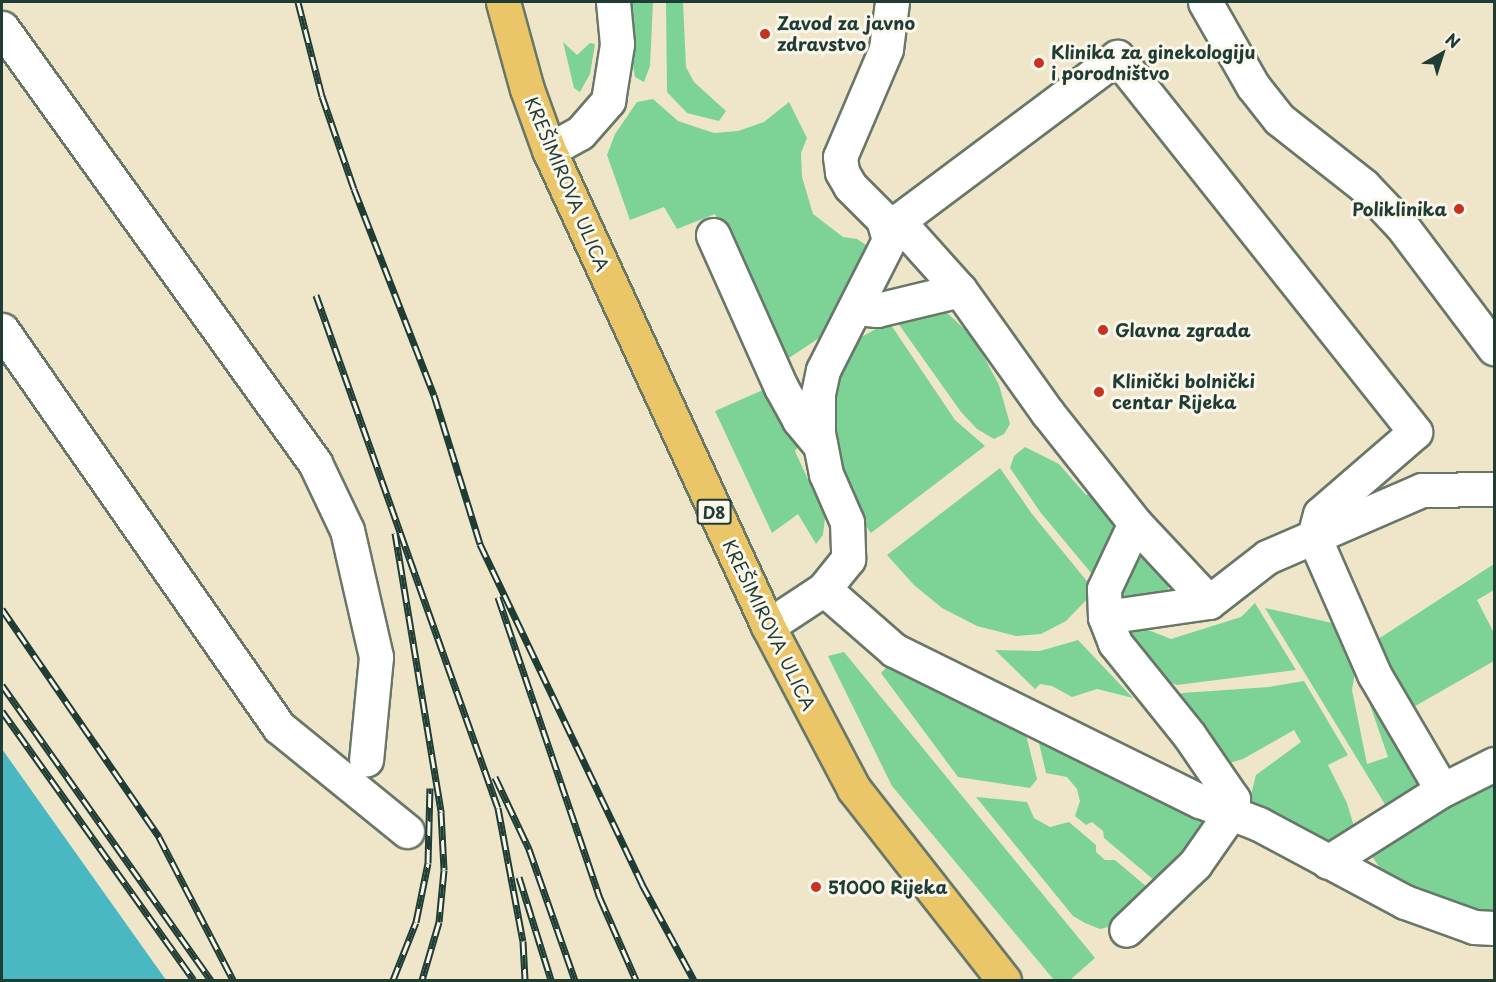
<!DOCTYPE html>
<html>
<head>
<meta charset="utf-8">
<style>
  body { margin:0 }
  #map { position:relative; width:1496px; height:982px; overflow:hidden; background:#efe6c9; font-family:"Playpen Sans",sans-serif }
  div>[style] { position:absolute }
  .green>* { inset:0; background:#7dd296 }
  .water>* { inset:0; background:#49b8c2 }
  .roads { filter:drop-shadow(2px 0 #687868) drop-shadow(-2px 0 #687868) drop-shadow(0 2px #687868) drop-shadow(0 -2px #687868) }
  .minor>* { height:33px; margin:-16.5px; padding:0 16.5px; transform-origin:16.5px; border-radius:16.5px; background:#fff }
  .major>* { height:33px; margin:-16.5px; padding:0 16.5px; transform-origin:16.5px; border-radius:16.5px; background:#ebc669 }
  .rail>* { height:7px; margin-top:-3.5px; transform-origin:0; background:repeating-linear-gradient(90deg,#fbf7ec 0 14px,#1f3d34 0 28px); box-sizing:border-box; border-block:2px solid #1f3d34 }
  .dots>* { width:16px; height:16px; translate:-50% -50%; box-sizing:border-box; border:3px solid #fbf7ec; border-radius:50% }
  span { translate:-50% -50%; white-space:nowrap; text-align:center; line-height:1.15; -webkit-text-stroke:6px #fbf7ec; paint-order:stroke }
  .shield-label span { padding:2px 4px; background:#fbf7ec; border:2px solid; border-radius:4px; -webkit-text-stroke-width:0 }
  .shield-label { font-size:16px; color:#1f3d34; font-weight:700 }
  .poi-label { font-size:18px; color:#1f3d34; font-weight:700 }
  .left { translate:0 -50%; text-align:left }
  .right { translate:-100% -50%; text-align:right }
  .street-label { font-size:18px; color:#1f3d34 }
  .frame { position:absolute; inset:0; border:3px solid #1f3d34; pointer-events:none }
  .north { position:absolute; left:1412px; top:24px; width:60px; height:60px; -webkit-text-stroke:4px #fbf7ec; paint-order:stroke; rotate:39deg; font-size:16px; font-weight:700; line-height:24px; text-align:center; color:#1f3d34 }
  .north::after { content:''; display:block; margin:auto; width:21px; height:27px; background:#1f3d34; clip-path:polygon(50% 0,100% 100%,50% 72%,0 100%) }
</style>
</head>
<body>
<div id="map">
  <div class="green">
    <div style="clip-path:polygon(623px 2px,653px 2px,650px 66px,644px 82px,635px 77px)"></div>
    <div style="clip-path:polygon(666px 2px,683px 2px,686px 67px,694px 82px,726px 111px,719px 121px,687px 113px,667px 92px)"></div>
    <div style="clip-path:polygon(563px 42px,577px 55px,590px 43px,595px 44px,590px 74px,580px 92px,574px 88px)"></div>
    <div style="clip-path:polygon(653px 99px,678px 121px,714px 133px,738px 131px,764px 122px,789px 102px,807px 138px,801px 153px,802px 177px,813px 214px,843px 237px,857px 239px,866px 245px,872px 255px,854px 299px,842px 294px,819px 338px,777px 366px,715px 214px,677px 229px,664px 207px,630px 220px,607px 155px,615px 134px,637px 102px)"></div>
    <div style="clip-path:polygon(944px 310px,974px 338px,999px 385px,1010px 424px,1004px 434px,994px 439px,977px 429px,961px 412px,895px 319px)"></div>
    <div style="clip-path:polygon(889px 322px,955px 420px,985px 446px,871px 533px,857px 514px,828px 447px,835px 371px,850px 343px)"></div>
    <div style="clip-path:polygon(770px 387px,799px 445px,795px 451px,825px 517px,823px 535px,816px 544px,798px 514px,772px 533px,715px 411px)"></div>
    <div style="clip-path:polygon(1025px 447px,1059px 464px,1086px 495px,1093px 492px,1123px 519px,1097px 580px,1041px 513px,1010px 468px,1014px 456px)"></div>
    <div style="clip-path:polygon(1000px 468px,1032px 514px,1095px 591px,1066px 621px,1041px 634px,1016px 636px,977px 626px,942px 608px,914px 585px,887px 555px)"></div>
    <div style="clip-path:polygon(1138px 550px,1169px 580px,1169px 586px,1166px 593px,1128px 604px,1118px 598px)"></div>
    <div style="clip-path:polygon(1494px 564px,1494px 590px,1477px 600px,1494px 633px,1494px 661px,1410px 709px,1372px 643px)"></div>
    <div style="clip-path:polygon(1255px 603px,1296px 670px,1177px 685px,1156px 677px,1125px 628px,1133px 624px,1171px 639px,1241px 617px)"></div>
    <div style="clip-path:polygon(1265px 608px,1341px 625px,1356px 666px,1352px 690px,1367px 764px,1388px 757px,1369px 702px,1368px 686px,1423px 783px,1386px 806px)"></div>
    <div style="clip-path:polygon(1078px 640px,1133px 698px,1097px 689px,1072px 697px,1052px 686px,1040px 684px,1035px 689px,995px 650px,1040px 651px)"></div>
    <div style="clip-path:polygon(844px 652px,1095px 958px,1070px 980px,1054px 980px,892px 786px,828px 656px)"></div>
    <div style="clip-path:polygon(889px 665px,1023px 723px,1037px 779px,1030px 788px,958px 777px,881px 673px)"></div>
    <div style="clip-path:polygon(1304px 681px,1348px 755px,1328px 765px,1347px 803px,1356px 833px,1320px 849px,1247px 811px,1256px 775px,1301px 742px,1294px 730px,1243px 759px,1226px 764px,1173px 699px,1182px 693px,1269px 687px)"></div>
    <div style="clip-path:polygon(1036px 730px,1204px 816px,1193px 851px,1162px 879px,1154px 880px,1104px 838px,1103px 831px,1092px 822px,1086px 825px,1075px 816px,1080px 801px,1077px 789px,1067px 777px,1046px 773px)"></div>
    <div style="clip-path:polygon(1494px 777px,1494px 911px,1471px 913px,1389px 882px,1366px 847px)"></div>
    <div style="clip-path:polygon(976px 797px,1027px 802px,1034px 818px,1050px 827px,1069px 822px,1096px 845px,1096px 852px,1105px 860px,1115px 860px,1154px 893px,1116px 925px,1100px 929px,1085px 923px,1073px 916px)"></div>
  </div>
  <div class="water">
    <div style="clip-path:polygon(2px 749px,166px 980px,2px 980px)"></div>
  </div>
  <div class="roads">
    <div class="minor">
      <div style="left:892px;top:2px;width:47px;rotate:97.3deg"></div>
      <div style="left:886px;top:49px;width:117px;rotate:113.1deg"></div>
      <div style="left:840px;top:157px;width:15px;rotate:82deg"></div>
      <div style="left:842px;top:172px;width:16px;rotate:60deg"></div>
      <div style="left:850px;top:186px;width:47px;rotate:45deg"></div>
      <div style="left:883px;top:219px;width:22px;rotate:74deg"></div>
      <div style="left:889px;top:240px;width:146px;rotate:116.9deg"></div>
      <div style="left:823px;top:370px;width:25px;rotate:102deg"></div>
      <div style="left:818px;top:394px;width:39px;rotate:90deg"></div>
      <div style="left:818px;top:433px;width:42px;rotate:79deg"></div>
      <div style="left:826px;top:474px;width:52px;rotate:66.4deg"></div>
      <div style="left:847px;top:522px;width:37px;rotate:88deg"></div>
      <div style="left:848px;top:559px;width:38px;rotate:129deg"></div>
      <div style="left:824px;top:589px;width:93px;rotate:41.1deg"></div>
      <div style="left:894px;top:650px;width:341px;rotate:26.3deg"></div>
      <div style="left:1200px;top:801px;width:63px;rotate:21.3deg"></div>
      <div style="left:1259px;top:824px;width:166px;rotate:28.1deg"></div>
      <div style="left:1405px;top:902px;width:73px;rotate:19.9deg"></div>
      <div style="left:1474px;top:927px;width:20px;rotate:3deg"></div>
      <div style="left:1205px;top:2px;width:97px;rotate:60.3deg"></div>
      <div style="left:1253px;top:86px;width:42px;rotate:51.8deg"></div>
      <div style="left:1279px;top:119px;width:108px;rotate:38.2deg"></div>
      <div style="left:1364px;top:186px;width:55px;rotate:46.5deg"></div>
      <div style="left:1402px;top:226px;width:153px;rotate:53deg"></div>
      <div style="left:2px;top:28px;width:536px;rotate:54.26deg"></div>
      <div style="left:315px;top:463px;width:74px;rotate:64.5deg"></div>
      <div style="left:347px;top:530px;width:130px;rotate:77.1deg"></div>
      <div style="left:376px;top:657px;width:103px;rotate:95.5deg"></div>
      <div style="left:549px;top:150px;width:35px;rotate:-29deg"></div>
      <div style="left:580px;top:133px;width:43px;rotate:-48.8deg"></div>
      <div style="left:608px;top:101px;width:58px;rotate:-81deg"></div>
      <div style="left:617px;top:44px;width:42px;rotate:-95.4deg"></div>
      <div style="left:898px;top:221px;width:93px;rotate:48.1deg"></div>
      <div style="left:960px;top:290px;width:150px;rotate:54.5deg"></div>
      <div style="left:1047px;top:412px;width:142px;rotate:51.6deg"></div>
      <div style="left:1135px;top:523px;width:73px;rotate:115.2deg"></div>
      <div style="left:1104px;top:589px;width:28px;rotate:88deg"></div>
      <div style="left:1105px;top:617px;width:28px;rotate:69deg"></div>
      <div style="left:1115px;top:643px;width:118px;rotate:51.2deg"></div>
      <div style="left:1189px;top:735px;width:78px;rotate:55.5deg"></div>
      <div style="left:1233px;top:799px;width:12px;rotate:95deg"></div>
      <div style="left:1232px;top:811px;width:65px;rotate:124.9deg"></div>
      <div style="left:1195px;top:864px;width:95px;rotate:136.3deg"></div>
      <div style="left:886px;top:225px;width:13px;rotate:-18deg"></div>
      <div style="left:898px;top:221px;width:274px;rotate:-36.8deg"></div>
      <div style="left:1117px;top:57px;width:479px;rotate:51.5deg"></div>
      <div style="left:1415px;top:432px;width:125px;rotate:139.2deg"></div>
      <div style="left:1320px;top:514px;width:24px;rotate:105deg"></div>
      <div style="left:1314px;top:537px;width:150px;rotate:66.3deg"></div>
      <div style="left:1374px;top:674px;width:134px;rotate:59.6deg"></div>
      <div style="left:713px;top:235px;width:167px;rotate:65.9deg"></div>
      <div style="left:781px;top:387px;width:38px;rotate:61deg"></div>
      <div style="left:799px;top:420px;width:33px;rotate:50deg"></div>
      <div style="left:857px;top:308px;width:20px;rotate:6deg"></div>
      <div style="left:877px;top:310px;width:85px;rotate:-13.5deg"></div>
      <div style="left:2px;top:330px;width:484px;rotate:55.1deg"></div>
      <div style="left:279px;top:727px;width:165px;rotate:39.1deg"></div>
      <div style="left:1135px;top:523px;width:108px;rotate:46.9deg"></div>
      <div style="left:1105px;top:617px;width:105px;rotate:-8.2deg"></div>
      <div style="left:1209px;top:602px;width:73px;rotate:-37.8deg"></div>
      <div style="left:1267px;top:557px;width:169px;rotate:-23.4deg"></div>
      <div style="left:1422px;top:490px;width:72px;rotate:-0.8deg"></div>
      <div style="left:768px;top:626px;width:67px;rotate:-33.5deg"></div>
      <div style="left:1328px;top:862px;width:135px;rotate:-32.3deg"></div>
      <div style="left:1442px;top:790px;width:58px;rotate:-26.6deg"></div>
    </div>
    <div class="major">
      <div style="left:503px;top:2px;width:90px;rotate:74.6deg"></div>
      <div style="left:527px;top:89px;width:65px;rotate:70.2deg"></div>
      <div style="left:549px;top:150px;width:524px;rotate:65.29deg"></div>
      <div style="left:768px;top:626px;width:184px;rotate:62.2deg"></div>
      <div style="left:854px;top:789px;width:243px;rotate:51.9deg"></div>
    </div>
  </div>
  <div class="rail">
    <div style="left:298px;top:2px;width:97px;rotate:75.7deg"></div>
    <div style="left:322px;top:96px;width:98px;rotate:71deg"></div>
    <div style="left:354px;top:189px;width:221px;rotate:68.8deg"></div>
    <div style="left:434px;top:395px;width:156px;rotate:72.8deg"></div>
    <div style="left:480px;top:544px;width:377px;rotate:64.5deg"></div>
    <div style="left:642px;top:884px;width:109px;rotate:61.6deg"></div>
    <div style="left:316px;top:295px;width:544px;rotate:70.47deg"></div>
    <div style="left:498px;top:808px;width:135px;rotate:79.4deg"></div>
    <div style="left:523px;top:941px;width:39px;rotate:87deg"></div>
    <div style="left:395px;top:533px;width:283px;rotate:80.6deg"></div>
    <div style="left:441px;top:812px;width:58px;rotate:87deg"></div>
    <div style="left:444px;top:870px;width:52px;rotate:95.5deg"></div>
    <div style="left:439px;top:922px;width:60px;rotate:106.3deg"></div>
    <div style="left:498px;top:597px;width:318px;rotate:71.3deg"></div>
    <div style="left:600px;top:898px;width:90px;rotate:66.3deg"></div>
    <div style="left:2px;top:609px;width:277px;rotate:55.4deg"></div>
    <div style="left:159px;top:837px;width:161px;rotate:62.6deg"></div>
    <div style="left:2px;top:685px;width:362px;rotate:54.7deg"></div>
    <div style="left:2px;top:711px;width:330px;rotate:54.5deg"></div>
    <div style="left:495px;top:777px;width:80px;rotate:64.7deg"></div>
    <div style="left:529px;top:849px;width:139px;rotate:70.7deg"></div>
    <div style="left:519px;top:877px;width:108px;rotate:72.7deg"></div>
    <div style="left:393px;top:980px;width:62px;rotate:-68.4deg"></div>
    <div style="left:416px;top:922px;width:60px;rotate:-78.5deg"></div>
    <div style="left:428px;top:863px;width:75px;rotate:-88.5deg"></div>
  </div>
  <div class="dots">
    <div style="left:765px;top:34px;background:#c8321e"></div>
    <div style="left:1039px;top:63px;background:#c8321e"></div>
    <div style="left:1459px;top:209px;background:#c8321e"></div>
    <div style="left:1103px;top:330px;background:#c8321e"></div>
    <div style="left:1099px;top:392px;background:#c8321e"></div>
    <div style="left:816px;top:887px;background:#c8321e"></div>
  </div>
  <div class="shield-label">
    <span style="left:714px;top:512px">D8</span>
  </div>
  <div class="poi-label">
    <span class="left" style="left:777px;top:34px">Zavod za javno<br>zdravstvo</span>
    <span class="left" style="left:1051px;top:63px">Klinika za ginekologiju<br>i porodništvo</span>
    <span class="right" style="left:1447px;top:209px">Poliklinika</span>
    <span class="left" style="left:1115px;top:330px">Glavna zgrada</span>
    <span class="left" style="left:1112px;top:392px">Klinički bolnički<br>centar Rijeka</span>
    <span class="left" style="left:828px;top:887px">51000 Rijeka</span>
  </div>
  <div class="street-label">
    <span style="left:567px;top:184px;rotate:67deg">KREŠIMIROVA ULICA</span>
    <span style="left:769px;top:625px;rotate:64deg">KREŠIMIROVA ULICA</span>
  </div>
  <div class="frame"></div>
  <div class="north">N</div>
</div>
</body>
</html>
